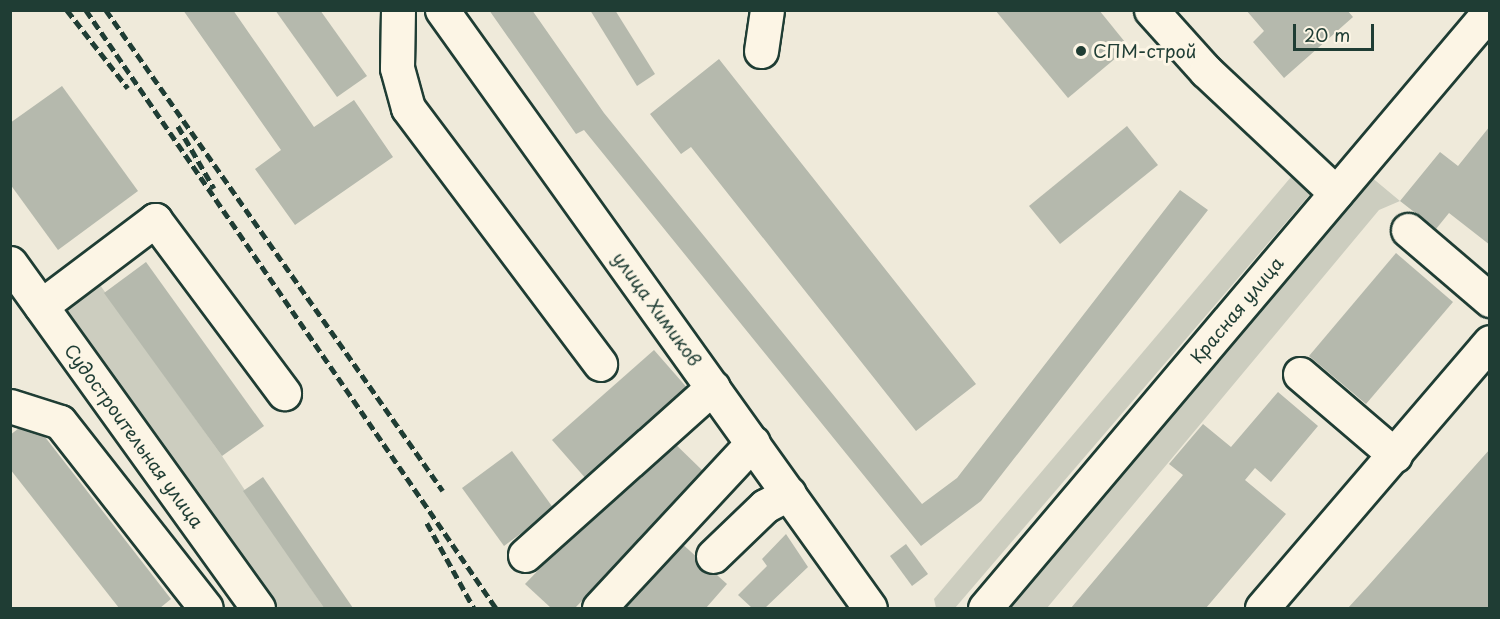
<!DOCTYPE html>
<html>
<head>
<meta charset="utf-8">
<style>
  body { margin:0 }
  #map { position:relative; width:1500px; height:619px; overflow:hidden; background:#efeada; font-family:"Playpen Sans",sans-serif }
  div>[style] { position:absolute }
  .green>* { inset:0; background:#cccdbf }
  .building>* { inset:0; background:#b5b9ad }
  .roads { filter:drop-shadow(2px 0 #1f3d34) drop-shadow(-2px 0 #1f3d34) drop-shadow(0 2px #1f3d34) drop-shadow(0 -2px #1f3d34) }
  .minor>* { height:33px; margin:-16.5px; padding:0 16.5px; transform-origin:16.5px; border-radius:16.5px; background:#fcf5e5 }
  .major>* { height:33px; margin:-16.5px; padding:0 16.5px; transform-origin:16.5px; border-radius:16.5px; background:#fcf5e5 }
  .rail>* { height:4.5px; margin-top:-2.25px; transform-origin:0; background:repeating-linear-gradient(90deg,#1f3d34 0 9px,transparent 0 13.5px) }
  .dots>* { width:16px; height:16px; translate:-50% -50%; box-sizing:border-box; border:3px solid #fcf5e5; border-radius:50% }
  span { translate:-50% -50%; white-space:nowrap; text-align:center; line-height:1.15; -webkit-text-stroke:6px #fcf5e5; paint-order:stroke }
  .poi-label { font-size:18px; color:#1f3d34 }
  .left { translate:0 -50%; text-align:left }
  .street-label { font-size:18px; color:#1f3d34 }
  .frame { position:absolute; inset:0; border:12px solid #1f3d34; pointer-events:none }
  .scale { position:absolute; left:1293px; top:24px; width:81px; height:27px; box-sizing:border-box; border:3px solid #1f3d34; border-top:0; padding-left:8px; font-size:18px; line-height:21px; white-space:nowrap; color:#1f3d34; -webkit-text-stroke:4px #fcf5e5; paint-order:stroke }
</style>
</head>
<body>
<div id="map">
  <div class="green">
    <div style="clip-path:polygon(1302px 164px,1312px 192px,955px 608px,936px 608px,934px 599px)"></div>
    <div style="clip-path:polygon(1370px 176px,1400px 201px,1379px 210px,1047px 608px,1006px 608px)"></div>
    <div style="clip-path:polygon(95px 278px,222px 456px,324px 608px,278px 608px,61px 305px)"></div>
  </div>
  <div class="building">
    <div style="clip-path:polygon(183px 10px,233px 10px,314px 127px,354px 100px,393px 157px,295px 225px,255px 169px,281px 150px)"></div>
    <div style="clip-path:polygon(275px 10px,320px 10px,367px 76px,337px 97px)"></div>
    <div style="clip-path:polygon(489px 10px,532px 10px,604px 113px,922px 504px,957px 478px,1180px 190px,1208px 210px,981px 501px,921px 546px,584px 130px,576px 134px)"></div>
    <div style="clip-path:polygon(590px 10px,615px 10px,655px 74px,637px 86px)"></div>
    <div style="clip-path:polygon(995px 10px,1099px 10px,1129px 47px,1068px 98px)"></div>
    <div style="clip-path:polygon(1246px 10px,1347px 10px,1353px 17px,1284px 78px,1253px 42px,1264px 31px)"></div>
    <div style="clip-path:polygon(719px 59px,976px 384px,916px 431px,691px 147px,681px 154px,650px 114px)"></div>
    <div style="clip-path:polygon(62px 86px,138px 191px,58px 250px,10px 184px,10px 123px)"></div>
    <div style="clip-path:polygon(1127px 126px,1158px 165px,1060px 244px,1029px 206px)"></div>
    <div style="clip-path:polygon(1490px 126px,1490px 245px,1449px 213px,1436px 229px,1400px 201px,1440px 152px,1458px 166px)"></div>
    <div style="clip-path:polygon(1396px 253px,1453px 302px,1366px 404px,1309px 356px)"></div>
    <div style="clip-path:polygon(146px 262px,264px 426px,222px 456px,104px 293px)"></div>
    <div style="clip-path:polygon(654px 350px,689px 390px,587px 480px,552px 440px)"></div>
    <div style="clip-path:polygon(1278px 392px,1318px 426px,1271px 482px,1255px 468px,1245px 480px,1286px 514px,1206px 608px,1071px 608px,1183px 475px,1169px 464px,1203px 424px,1231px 447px)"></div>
    <div style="clip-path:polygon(31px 419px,171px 599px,160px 608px,119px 608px,10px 469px,10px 435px)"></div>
    <div style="clip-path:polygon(667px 436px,705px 473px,575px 608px,551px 608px,525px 584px)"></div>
    <div style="clip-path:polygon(1490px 449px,1490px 608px,1348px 608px,1369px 585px)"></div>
    <div style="clip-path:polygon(512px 451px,554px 509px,504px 546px,462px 488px)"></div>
    <div style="clip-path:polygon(263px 477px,353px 608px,324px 608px,243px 491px)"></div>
    <div style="clip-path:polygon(786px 534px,808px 567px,765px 608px,752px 608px,738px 595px,767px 566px,762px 559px)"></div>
    <div style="clip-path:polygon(680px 542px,727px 584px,706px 608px,620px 608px)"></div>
    <div style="clip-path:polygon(906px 544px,928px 574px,912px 586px,890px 556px)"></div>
  </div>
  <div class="roads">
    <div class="minor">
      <div style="left:398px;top:10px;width:58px;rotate:91deg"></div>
      <div style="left:397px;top:68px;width:41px;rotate:74.6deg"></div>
      <div style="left:408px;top:108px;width:320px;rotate:53.1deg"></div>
      <div style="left:442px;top:10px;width:735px;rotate:54.41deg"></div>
      <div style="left:1151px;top:10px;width:82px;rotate:48deg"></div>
      <div style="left:1206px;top:71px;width:178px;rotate:43.2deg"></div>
      <div style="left:761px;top:51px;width:41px;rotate:-81.7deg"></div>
      <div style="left:1408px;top:230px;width:108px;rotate:40.5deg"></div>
      <div style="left:41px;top:306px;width:143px;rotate:-37deg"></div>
      <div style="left:155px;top:220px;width:216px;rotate:53.3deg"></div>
      <div style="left:1300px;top:374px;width:125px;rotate:40.5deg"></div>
      <div style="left:10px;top:406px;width:52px;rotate:17.7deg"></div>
      <div style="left:60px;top:422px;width:236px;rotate:51.9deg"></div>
      <div style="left:525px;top:555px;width:252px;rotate:-41.8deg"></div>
      <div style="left:713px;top:556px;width:72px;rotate:-43.9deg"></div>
      <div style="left:765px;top:506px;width:27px;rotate:-28deg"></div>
      <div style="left:599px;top:608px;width:226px;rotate:-47.1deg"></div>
      <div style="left:1262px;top:608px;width:350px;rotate:-49.4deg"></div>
    </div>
    <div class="major">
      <div style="left:10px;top:263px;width:425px;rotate:54.3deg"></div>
      <div style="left:985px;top:608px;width:782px;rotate:-49.77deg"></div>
    </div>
  </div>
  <div class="rail">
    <div style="left:67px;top:10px;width:99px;rotate:52deg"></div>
    <div style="left:86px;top:10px;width:725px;rotate:55.56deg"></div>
    <div style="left:106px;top:10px;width:587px;rotate:54.98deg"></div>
    <div style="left:178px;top:126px;width:72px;rotate:59.9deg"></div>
    <div style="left:427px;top:523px;width:97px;rotate:61.1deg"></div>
  </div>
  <div class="dots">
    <div style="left:1081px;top:51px;background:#1f3d34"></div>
  </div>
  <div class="poi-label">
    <span class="left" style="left:1093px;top:51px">СПМ-строй</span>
  </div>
  <div class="street-label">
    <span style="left:657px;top:309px;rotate:54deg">улица Химиков</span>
    <span style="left:1237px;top:310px;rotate:-50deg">Красная улица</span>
    <span style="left:134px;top:436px;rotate:54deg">Судостроительная улица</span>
  </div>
  <div class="frame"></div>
  <div class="scale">20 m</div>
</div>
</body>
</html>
